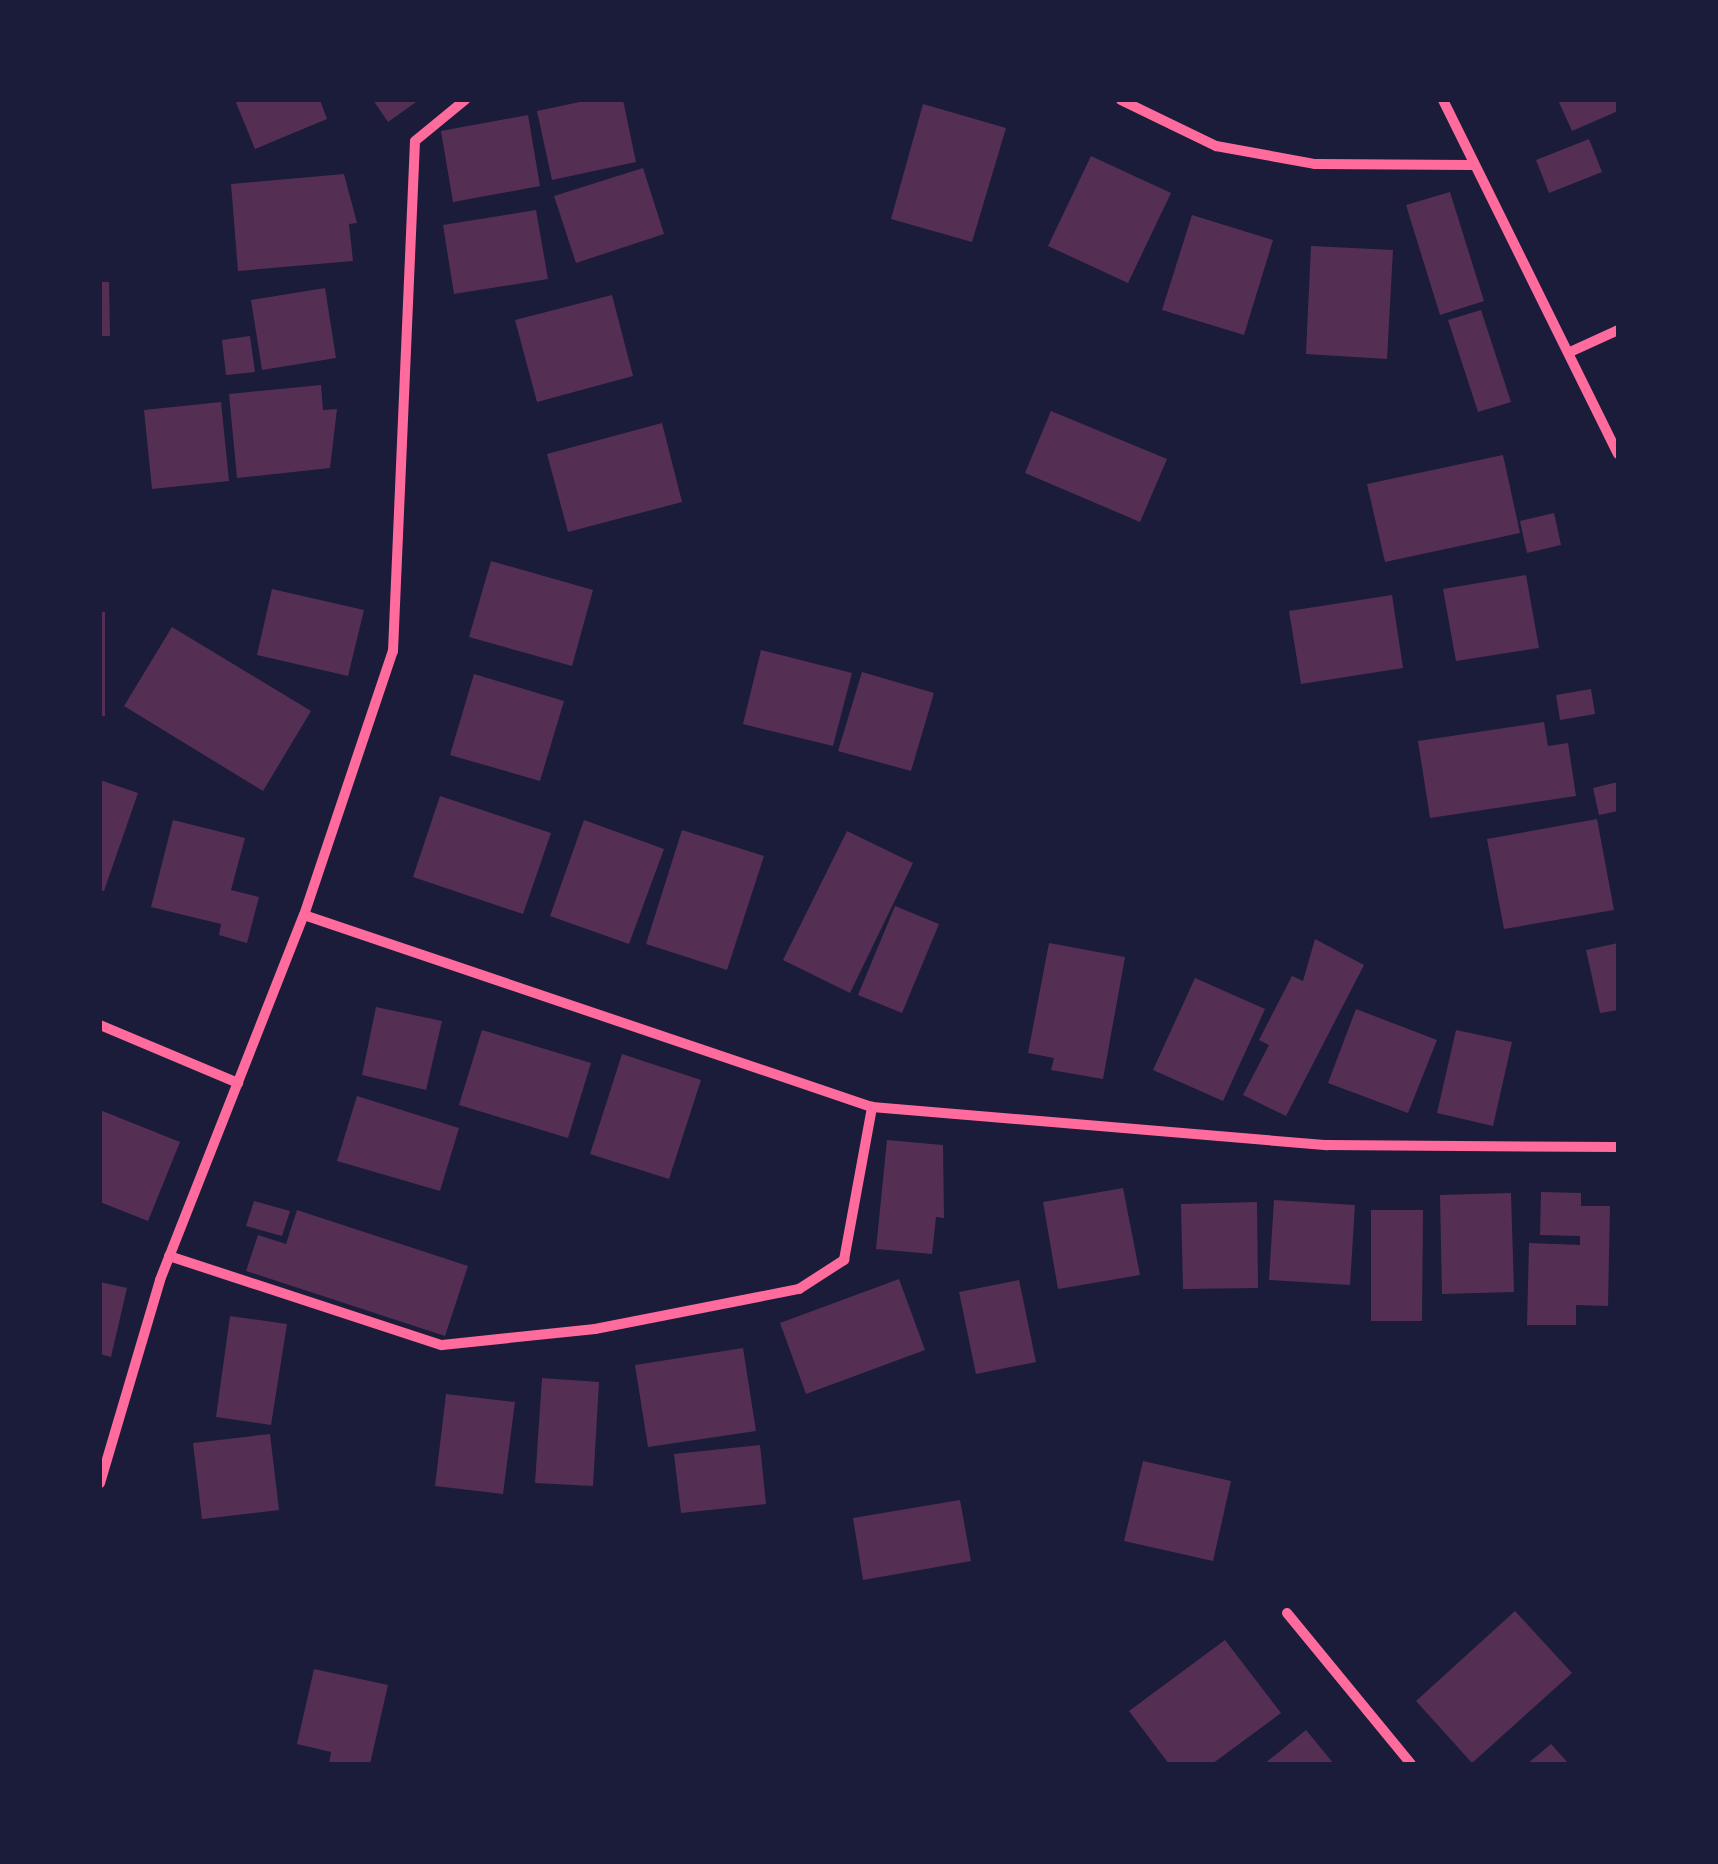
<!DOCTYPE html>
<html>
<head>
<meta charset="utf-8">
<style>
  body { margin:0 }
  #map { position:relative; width:1718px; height:1864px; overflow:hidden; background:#1b1b3a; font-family:"Crimson Pro",serif }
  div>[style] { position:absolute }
  .building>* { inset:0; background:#542f53 }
  .minor>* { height:10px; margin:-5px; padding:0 5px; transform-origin:5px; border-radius:5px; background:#ff6b9d }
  span { translate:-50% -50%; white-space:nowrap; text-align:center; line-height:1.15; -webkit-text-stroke:10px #1b1b3a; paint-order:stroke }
  .frame { position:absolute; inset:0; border:102px solid #1b1b3a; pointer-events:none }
</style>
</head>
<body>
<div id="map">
  <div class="building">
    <div style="clip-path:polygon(235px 100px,320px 100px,327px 119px,255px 149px)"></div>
    <div style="clip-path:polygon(373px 100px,419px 100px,388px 122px)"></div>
    <div style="clip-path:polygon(589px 100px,623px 100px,636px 162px,552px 180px,537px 111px)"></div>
    <div style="clip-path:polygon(1558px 100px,1618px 100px,1618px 111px,1572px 131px)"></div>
    <div style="clip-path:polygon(923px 104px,1006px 128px,972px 242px,891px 219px)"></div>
    <div style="clip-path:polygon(528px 115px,540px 186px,453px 202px,441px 131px)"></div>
    <div style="clip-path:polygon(1589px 139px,1602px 172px,1549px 193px,1536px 160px)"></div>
    <div style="clip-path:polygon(1091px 156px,1171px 193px,1128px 283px,1048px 246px)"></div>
    <div style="clip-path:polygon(643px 168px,664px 234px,576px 263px,554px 196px)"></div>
    <div style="clip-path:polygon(344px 174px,357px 223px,349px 224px,353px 261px,238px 271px,231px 184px)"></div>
    <div style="clip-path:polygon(1450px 192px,1484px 301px,1440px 315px,1406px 205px)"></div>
    <div style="clip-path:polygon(536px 210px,548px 279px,454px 294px,443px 225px)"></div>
    <div style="clip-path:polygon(1192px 215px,1273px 240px,1244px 335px,1162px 310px)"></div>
    <div style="clip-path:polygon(1311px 246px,1393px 250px,1387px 359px,1306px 354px)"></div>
    <div style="clip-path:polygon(100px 282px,109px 282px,110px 336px,100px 336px)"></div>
    <div style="clip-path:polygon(325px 288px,336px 358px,262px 370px,251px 300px)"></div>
    <div style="clip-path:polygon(612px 295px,633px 376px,537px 402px,515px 320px)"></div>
    <div style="clip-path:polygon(1481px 310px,1511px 402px,1478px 412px,1448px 320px)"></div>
    <div style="clip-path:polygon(250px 336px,255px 372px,226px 375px,222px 340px)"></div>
    <div style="clip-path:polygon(321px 385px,323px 410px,337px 409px,330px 468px,237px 478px,229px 394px)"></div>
    <div style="clip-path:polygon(221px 402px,229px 481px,152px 489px,144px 410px)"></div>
    <div style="clip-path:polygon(1051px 411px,1167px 459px,1140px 522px,1025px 473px)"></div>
    <div style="clip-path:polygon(662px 423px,682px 502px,568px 532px,547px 454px)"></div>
    <div style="clip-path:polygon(1503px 455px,1520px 533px,1385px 562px,1367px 484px)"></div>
    <div style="clip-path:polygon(1554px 513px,1561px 545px,1527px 553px,1520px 521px)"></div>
    <div style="clip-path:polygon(491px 561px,593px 590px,572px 666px,469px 637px)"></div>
    <div style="clip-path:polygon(1526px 575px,1539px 648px,1456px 661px,1443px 589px)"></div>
    <div style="clip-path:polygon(272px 589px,364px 610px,348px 676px,257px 655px)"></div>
    <div style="clip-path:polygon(1392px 595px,1403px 668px,1301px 684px,1289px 611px)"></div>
    <div style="clip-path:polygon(100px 612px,105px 612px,105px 716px,100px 716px)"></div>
    <div style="clip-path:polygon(172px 627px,311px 711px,263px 791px,124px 706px)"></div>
    <div style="clip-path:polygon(761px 650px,852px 673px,833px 746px,743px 724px)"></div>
    <div style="clip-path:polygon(862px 672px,934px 693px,911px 771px,838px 751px)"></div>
    <div style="clip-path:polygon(474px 674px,564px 701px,540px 781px,450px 755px)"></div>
    <div style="clip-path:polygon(1591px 689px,1595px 714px,1560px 720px,1556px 695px)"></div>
    <div style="clip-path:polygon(1544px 722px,1548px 746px,1568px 743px,1576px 796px,1430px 818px,1418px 741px)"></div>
    <div style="clip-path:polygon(100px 780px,138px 793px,104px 891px,100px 890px)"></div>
    <div style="clip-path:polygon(1618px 782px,1618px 811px,1599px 815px,1593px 788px)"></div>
    <div style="clip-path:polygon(440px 796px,551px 833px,523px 914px,413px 877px)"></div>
    <div style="clip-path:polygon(1597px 819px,1614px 910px,1504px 929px,1487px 839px)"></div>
    <div style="clip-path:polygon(173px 820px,245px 838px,231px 890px,259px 897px,247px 943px,219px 935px,221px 924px,151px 907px)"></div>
    <div style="clip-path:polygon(584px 820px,664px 849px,629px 944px,550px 916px)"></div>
    <div style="clip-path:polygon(682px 830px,764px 856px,727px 970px,646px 944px)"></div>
    <div style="clip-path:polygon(847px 831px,913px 863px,850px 993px,783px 960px)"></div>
    <div style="clip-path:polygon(895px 906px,939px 924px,902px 1013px,858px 995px)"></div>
    <div style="clip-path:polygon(1315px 939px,1364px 965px,1286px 1116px,1243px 1095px,1269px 1045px,1259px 1040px,1292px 976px,1303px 981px)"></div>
    <div style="clip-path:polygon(1049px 943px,1125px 957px,1103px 1079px,1051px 1070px,1054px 1058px,1028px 1053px)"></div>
    <div style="clip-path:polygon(1618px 943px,1618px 1010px,1600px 1013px,1586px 950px)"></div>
    <div style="clip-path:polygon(1195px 978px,1265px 1009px,1223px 1101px,1153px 1070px)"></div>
    <div style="clip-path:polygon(376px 1007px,442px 1021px,426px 1090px,362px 1075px)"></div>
    <div style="clip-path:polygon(1356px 1009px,1437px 1040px,1408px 1113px,1328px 1083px)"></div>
    <div style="clip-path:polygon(482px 1030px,591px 1063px,568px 1138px,459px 1105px)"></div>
    <div style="clip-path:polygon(1456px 1030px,1512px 1042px,1493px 1126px,1437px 1113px)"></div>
    <div style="clip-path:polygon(622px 1054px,701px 1080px,669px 1179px,590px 1154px)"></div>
    <div style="clip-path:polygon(357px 1096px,459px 1128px,440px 1191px,337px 1161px)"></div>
    <div style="clip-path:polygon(100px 1110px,180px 1142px,148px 1221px,100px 1202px)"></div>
    <div style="clip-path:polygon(887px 1140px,943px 1145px,944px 1218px,936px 1217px,932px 1254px,876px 1249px)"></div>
    <div style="clip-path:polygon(1123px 1188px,1140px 1275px,1058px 1289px,1043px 1202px)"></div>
    <div style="clip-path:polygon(1541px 1192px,1581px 1193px,1581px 1206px,1610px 1206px,1608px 1306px,1576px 1305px,1576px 1325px,1527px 1325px,1529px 1243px,1580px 1245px,1580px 1236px,1540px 1235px)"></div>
    <div style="clip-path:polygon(1511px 1193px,1514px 1292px,1442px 1294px,1440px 1195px)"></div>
    <div style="clip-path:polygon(1274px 1200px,1355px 1205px,1350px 1285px,1269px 1280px)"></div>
    <div style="clip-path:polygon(254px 1201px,290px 1211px,282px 1236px,246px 1226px)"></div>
    <div style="clip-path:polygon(1257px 1202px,1258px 1288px,1183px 1289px,1181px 1204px)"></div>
    <div style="clip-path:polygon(297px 1210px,468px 1266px,445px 1336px,246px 1271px,258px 1235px,286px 1244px)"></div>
    <div style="clip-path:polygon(1371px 1210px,1423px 1210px,1422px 1321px,1371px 1321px)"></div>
    <div style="clip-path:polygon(899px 1279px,925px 1350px,806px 1394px,780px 1323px)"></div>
    <div style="clip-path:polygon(1019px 1280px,1036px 1362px,976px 1374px,959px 1292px)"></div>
    <div style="clip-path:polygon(100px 1282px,127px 1288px,111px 1357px,100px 1354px)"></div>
    <div style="clip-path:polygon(230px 1316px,287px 1324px,271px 1425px,216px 1417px)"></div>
    <div style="clip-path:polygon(743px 1348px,756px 1431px,648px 1447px,635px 1365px)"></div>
    <div style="clip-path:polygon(542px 1378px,599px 1382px,593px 1486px,535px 1483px)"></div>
    <div style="clip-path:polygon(446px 1394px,515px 1402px,503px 1494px,435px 1486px)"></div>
    <div style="clip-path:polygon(270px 1434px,279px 1510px,202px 1519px,193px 1443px)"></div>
    <div style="clip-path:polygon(760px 1445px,766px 1504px,681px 1513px,674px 1454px)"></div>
    <div style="clip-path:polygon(1143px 1461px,1231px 1481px,1213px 1561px,1124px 1541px)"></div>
    <div style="clip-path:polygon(960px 1500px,971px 1561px,863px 1580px,853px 1518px)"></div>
    <div style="clip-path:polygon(1515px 1611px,1572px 1673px,1472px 1763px,1416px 1701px)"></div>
    <div style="clip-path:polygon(1225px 1640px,1281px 1713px,1212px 1764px,1169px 1764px,1129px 1711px)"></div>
    <div style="clip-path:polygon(314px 1669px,388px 1685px,370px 1764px,329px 1764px,331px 1752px,297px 1744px)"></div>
    <div style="clip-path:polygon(1306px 1730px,1334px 1764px,1264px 1764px)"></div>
    <div style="clip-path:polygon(1551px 1744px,1569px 1764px,1527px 1764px)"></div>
  </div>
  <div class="minor">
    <div style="left:1121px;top:100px;width:106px;rotate:25.8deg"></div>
    <div style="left:1216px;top:146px;width:101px;rotate:10.3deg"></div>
    <div style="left:1315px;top:164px;width:156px;rotate:0.4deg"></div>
    <div style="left:1443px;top:100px;width:395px;rotate:63.7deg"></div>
    <div style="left:1570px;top:352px;width:53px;rotate:-24.6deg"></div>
    <div style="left:304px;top:915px;width:600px;rotate:18.68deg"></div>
    <div style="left:872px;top:1107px;width:457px;rotate:4.8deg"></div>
    <div style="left:1327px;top:1145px;width:291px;rotate:0.4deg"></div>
    <div style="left:100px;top:1025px;width:150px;rotate:22.8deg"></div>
    <div style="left:169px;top:1256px;width:287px;rotate:18.1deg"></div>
    <div style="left:442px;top:1345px;width:154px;rotate:-6deg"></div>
    <div style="left:595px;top:1329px;width:208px;rotate:-11.1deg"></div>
    <div style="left:799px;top:1289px;width:54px;rotate:-32.8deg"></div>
    <div style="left:844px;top:1260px;width:156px;rotate:-79.6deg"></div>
    <div style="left:100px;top:1483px;width:212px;rotate:-73.5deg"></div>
    <div style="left:160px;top:1280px;width:392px;rotate:-68.5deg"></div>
    <div style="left:304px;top:915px;width:279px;rotate:-71.4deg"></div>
    <div style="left:393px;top:651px;width:510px;rotate:-87.53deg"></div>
    <div style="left:415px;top:141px;width:65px;rotate:-39.4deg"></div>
    <div style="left:1287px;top:1613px;width:195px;rotate:50.6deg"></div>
  </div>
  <div class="frame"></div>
</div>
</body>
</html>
